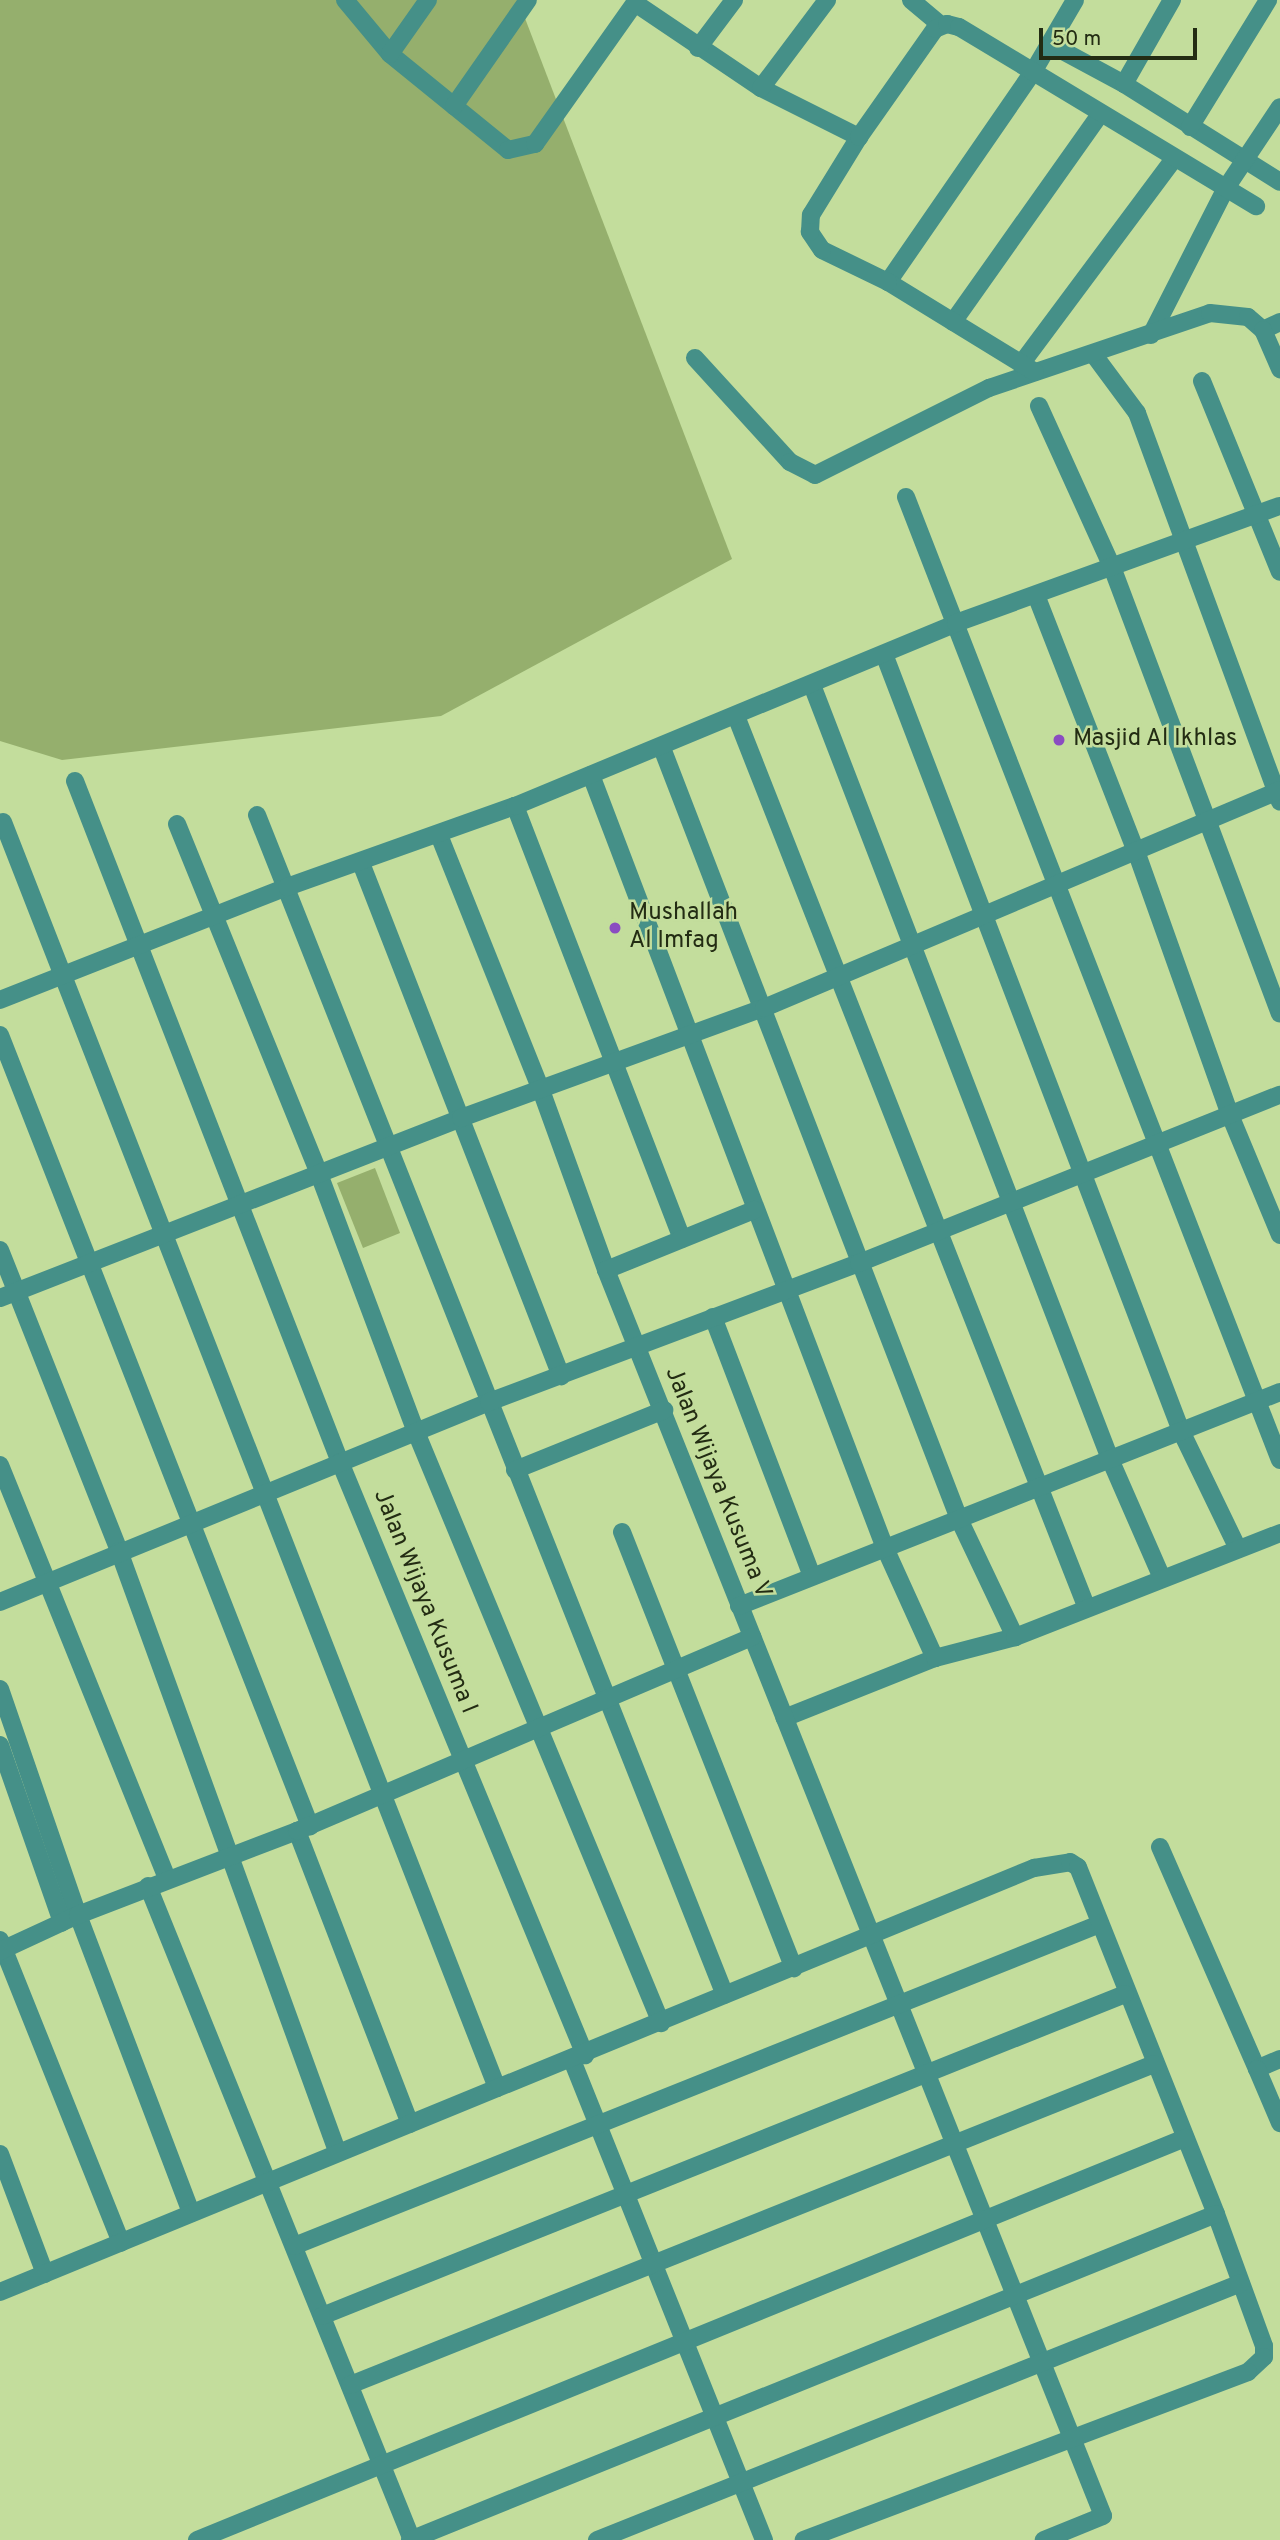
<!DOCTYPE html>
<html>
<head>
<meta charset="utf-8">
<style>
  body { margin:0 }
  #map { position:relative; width:1280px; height:2540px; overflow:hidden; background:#c3dd9c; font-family:Overpass,sans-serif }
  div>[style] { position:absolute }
  .green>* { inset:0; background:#95af6d }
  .minor>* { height:18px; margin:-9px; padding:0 9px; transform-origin:9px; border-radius:9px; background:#459088 }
  .dots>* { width:19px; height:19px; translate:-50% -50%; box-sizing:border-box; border:4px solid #c3dd9c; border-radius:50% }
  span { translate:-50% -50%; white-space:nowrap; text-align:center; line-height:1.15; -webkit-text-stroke:5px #c3dd9c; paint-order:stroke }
  .poi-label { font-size:24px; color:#232c13 }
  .left { translate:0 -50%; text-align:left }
  .street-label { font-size:24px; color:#232c13 }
  .scale { position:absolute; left:1039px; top:28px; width:158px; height:32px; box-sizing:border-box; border:4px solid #232c13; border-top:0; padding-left:9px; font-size:21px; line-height:24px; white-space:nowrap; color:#232c13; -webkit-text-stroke:5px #c3dd9c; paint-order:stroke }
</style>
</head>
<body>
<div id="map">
  <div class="green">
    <div style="clip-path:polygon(0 0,518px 0,732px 559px,441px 716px,62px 760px,0 741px)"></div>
    <div style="clip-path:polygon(375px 1168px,400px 1233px,363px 1248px,337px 1183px)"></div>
  </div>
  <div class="minor">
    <div style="left:345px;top:0;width:70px;rotate:50.2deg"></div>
    <div style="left:390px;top:54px;width:152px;rotate:39.1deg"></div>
    <div style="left:508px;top:150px;width:28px;rotate:-13deg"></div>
    <div style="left:535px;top:144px;width:173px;rotate:-54.7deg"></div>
    <div style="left:635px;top:3px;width:152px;rotate:34deg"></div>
    <div style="left:761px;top:88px;width:110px;rotate:26.6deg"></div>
    <div style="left:911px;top:0;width:39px;rotate:40deg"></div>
    <div style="left:1050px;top:44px;width:84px;rotate:28.4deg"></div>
    <div style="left:1124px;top:84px;width:184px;rotate:32.1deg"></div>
    <div style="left:698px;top:48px;width:60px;rotate:-53.1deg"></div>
    <div style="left:390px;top:54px;width:66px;rotate:-54.9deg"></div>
    <div style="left:1124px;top:84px;width:97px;rotate:-60.3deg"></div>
    <div style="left:761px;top:88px;width:110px;rotate:-53.1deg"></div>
    <div style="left:454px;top:106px;width:129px;rotate:-55.1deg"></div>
    <div style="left:1190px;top:127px;width:149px;rotate:-58.4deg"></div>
    <div style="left:888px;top:282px;width:255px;rotate:-55.4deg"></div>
    <div style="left:1033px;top:72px;width:83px;rotate:-59.7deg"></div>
    <div style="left:953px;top:322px;width:255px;rotate:-54.7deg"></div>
    <div style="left:1263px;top:330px;width:19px;rotate:-25deg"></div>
    <div style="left:1151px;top:335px;width:165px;rotate:-63deg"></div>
    <div style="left:1226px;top:188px;width:97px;rotate:-56.3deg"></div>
    <div style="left:1094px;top:355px;width:72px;rotate:53.4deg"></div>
    <div style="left:1137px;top:413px;width:414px;rotate:69.8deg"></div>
    <div style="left:695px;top:358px;width:141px;rotate:47.6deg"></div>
    <div style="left:790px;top:462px;width:28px;rotate:27deg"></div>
    <div style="left:815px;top:475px;width:195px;rotate:-26.6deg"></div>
    <div style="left:989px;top:388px;width:233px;rotate:-18.7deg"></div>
    <div style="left:1210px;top:313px;width:38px;rotate:6deg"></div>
    <div style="left:1248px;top:317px;width:20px;rotate:41deg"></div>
    <div style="left:1263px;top:330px;width:43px;rotate:66.4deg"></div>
    <div style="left:1021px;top:364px;width:254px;rotate:-53.3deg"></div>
    <div style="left:1035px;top:372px;width:172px;rotate:-148.5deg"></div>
    <div style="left:888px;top:282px;width:73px;rotate:-154.1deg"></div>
    <div style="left:822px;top:250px;width:22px;rotate:-124deg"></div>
    <div style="left:810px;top:232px;width:17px;rotate:-87deg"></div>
    <div style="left:811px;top:215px;width:92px;rotate:-58.4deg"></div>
    <div style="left:859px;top:137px;width:132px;rotate:-54.9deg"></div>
    <div style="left:935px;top:29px;width:13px;rotate:-23deg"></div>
    <div style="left:947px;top:24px;width:12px;rotate:14deg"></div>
    <div style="left:959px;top:27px;width:347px;rotate:31.1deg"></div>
    <div style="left:1202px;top:381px;width:206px;rotate:67.8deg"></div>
    <div style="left:1039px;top:406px;width:177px;rotate:65.6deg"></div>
    <div style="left:1112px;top:567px;width:477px;rotate:69.4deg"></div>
    <div style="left:906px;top:497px;width:1033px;rotate:68.78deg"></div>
    <div style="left:1036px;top:595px;width:275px;rotate:68.7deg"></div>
    <div style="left:1136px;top:851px;width:280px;rotate:70.4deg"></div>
    <div style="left:1230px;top:1115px;width:130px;rotate:67.4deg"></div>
    <div style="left:884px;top:654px;width:832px;rotate:69.08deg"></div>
    <div style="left:1181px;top:1431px;width:131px;rotate:64.2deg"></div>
    <div style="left:812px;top:685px;width:829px;rotate:68.94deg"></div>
    <div style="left:1110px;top:1459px;width:130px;rotate:66.4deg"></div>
    <div style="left:736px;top:716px;width:956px;rotate:68.53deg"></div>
    <div style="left:662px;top:748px;width:826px;rotate:68.93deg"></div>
    <div style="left:959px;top:1519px;width:131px;rotate:64.6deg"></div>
    <div style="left:591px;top:775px;width:827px;rotate:69.18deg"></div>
    <div style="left:885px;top:1548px;width:121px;rotate:65.6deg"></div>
    <div style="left:935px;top:1658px;width:162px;rotate:158.3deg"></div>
    <div style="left:75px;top:781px;width:731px;rotate:68.74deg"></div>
    <div style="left:340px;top:1462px;width:642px;rotate:67.55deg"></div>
    <div style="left:515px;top:806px;width:464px;rotate:68.9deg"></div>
    <div style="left:257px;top:815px;width:1269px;rotate:68.37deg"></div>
    <div style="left:3px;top:822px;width:1359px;rotate:68.68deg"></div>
    <div style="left:177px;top:824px;width:378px;rotate:67.9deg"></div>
    <div style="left:319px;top:1174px;width:276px;rotate:69.4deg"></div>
    <div style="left:416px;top:1432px;width:640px;rotate:67.48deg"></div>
    <div style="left:439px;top:835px;width:275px;rotate:68.2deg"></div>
    <div style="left:541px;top:1090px;width:191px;rotate:70.1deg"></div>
    <div style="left:606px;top:1270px;width:1341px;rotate:68.25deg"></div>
    <div style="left:1103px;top:2516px;width:64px;rotate:157.9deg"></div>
    <div style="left:361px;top:863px;width:551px;rotate:68.7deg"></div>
    <div style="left:0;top:1000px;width:308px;rotate:-21.5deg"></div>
    <div style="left:287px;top:887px;width:242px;rotate:-19.6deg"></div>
    <div style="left:515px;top:806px;width:477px;rotate:-22.5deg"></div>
    <div style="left:956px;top:623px;width:344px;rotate:-19.9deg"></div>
    <div style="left:0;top:1035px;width:850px;rotate:68.6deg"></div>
    <div style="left:0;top:1250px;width:324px;rotate:68.4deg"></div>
    <div style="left:119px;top:1551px;width:638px;rotate:70.03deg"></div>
    <div style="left:606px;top:1270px;width:160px;rotate:-22.1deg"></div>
    <div style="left:0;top:1298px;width:495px;rotate:-21.3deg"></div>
    <div style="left:461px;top:1118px;width:322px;rotate:-20deg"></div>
    <div style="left:764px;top:1008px;width:560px;rotate:-22.9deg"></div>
    <div style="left:713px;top:1317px;width:277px;rotate:69.1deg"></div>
    <div style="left:0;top:1465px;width:445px;rotate:68deg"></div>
    <div style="left:515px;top:1470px;width:161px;rotate:-21.9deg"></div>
    <div style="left:622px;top:1532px;width:469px;rotate:68.5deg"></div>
    <div style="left:0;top:1602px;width:528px;rotate:-22.24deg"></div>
    <div style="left:489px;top:1402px;width:395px;rotate:-20.6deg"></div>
    <div style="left:859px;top:1263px;width:453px;rotate:-21.8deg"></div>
    <div style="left:739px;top:1606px;width:582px;rotate:-21.58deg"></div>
    <div style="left:935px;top:1658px;width:83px;rotate:-14.7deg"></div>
    <div style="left:1015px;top:1637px;width:285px;rotate:-21.4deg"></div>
    <div style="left:0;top:1689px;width:239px;rotate:71deg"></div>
    <div style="left:78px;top:1915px;width:319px;rotate:69.2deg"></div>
    <div style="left:0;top:1745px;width:188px;rotate:70.7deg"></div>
    <div style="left:297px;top:1831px;width:314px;rotate:68.9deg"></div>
    <div style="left:1160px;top:1847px;width:242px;rotate:66.4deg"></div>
    <div style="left:148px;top:1886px;width:705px;rotate:68.02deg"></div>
    <div style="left:0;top:1940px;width:326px;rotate:68.2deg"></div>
    <div style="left:0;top:1951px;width:86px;rotate:-24.8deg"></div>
    <div style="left:78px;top:1915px;width:235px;rotate:-21deg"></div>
    <div style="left:297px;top:1831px;width:495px;rotate:-23.1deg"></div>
    <div style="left:1280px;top:2059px;width:25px;rotate:157deg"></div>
    <div style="left:1257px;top:2069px;width:59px;rotate:66.9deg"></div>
    <div style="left:572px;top:2060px;width:517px;rotate:68.2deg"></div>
    <div style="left:0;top:2154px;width:128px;rotate:69.4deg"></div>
    <div style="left:294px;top:2246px;width:868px;rotate:-21.78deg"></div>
    <div style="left:0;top:2292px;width:1118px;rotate:-22.3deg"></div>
    <div style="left:1034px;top:1868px;width:36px;rotate:-9deg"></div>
    <div style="left:1070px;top:1862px;width:9px;rotate:32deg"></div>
    <div style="left:1078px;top:1867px;width:373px;rotate:68.3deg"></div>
    <div style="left:1216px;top:2214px;width:140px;rotate:70deg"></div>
    <div style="left:1264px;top:2346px;width:11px;rotate:90deg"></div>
    <div style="left:1264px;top:2357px;width:22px;rotate:137deg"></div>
    <div style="left:1248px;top:2372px;width:475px;rotate:159.3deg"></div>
    <div style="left:322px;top:2316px;width:865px;rotate:-21.85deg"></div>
    <div style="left:350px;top:2385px;width:866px;rotate:-21.76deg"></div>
    <div style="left:197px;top:2540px;width:1067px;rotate:-22.14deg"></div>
    <div style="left:410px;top:2540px;width:869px;rotate:-22.02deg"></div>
    <div style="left:597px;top:2540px;width:693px;rotate:-21.76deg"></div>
  </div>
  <div class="dots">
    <div style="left:1059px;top:740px;background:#8a4cc1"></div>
    <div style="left:615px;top:928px;background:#8a4cc1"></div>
  </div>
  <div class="poi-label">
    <span class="left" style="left:1073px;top:740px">Masjid Al Ikhlas</span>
    <span class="left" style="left:629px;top:928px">Mushallah<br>Al Imfag</span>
  </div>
  <div class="street-label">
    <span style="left:717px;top:1483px;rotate:68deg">Jalan Wijaya Kusuma V</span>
    <span style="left:424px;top:1602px;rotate:68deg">Jalan Wijaya Kusuma I</span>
  </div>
  <div class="scale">50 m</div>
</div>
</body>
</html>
